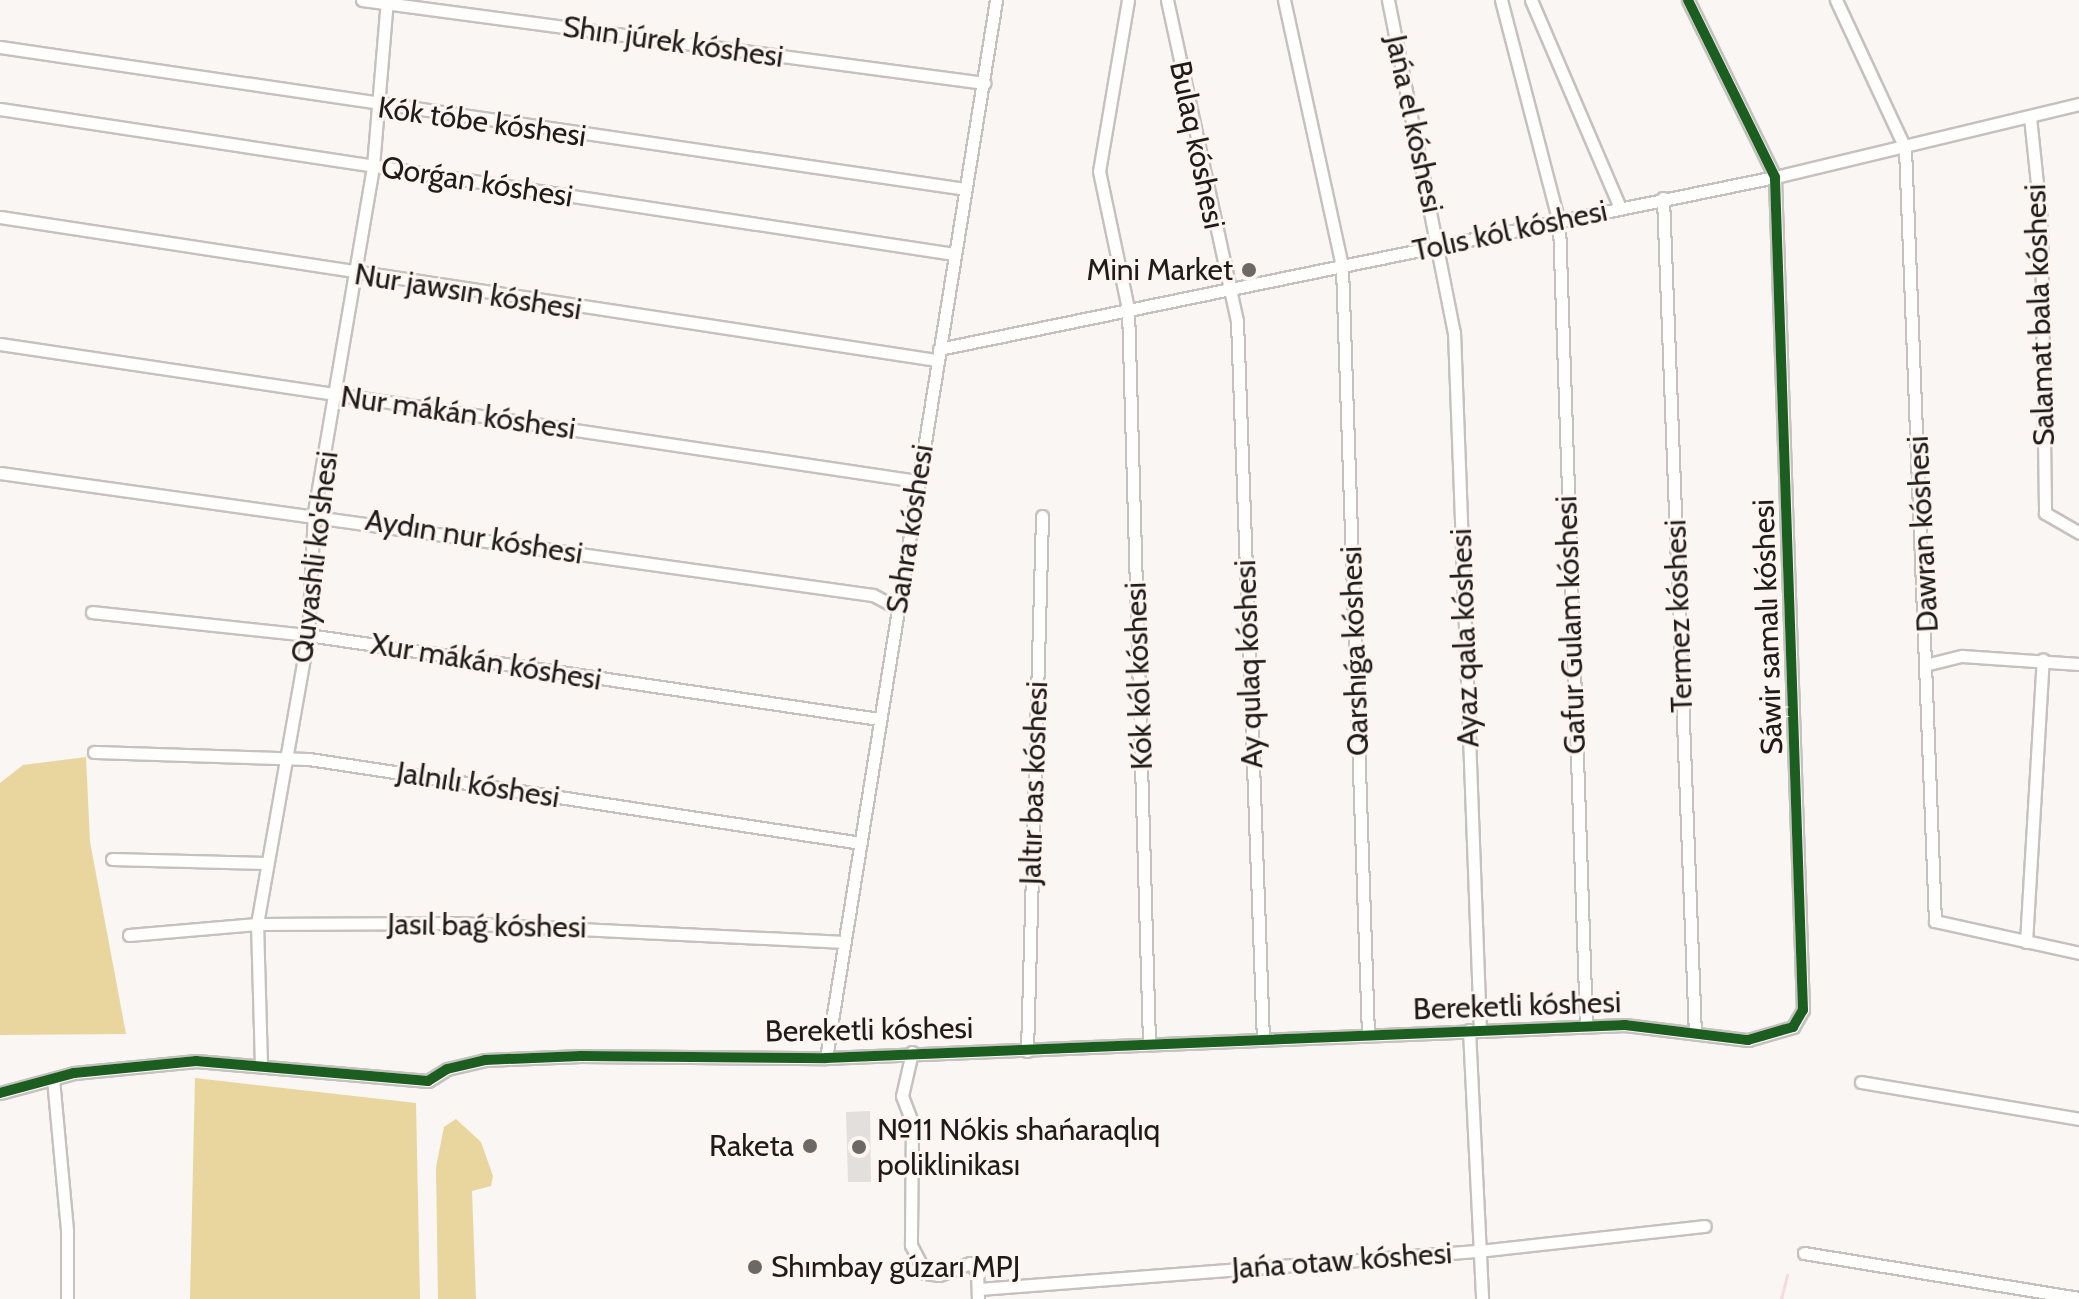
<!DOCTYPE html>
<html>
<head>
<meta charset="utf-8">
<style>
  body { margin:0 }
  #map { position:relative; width:2079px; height:1299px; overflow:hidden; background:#faf6f3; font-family:Cabin,sans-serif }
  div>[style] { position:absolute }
  .forest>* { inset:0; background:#e8d69e }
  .stream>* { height:3px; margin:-1.5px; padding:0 1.5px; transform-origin:1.5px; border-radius:1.5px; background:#f8d9dd }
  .building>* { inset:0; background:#e2dfdc }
  .roads { filter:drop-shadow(2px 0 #c5c1bf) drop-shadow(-2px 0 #c5c1bf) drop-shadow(0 2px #c5c1bf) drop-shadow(0 -2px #c5c1bf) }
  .street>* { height:11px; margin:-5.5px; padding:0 5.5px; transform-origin:5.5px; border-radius:5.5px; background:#fefefd }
  .cycleway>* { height:10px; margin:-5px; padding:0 5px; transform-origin:5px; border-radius:5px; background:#1b5e20 }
  .dots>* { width:22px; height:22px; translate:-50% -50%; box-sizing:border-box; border:4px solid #fdf5f0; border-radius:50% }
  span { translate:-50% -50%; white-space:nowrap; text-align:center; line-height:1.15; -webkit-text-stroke:6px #fdf5f0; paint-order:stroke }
  .street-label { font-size:30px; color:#1e1b1a }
  .poi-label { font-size:30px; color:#1e1b1a }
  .right { translate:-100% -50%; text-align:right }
  .left { translate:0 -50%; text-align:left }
</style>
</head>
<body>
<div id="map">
  <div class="forest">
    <div style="clip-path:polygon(86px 757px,90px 842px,126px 1034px,0 1035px,0 783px,23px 765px)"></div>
    <div style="clip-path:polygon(195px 1078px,416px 1103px,420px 1299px,190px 1299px)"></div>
    <div style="clip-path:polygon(456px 1119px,481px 1142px,493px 1176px,491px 1186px,472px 1191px,476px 1299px,438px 1299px,436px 1167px,444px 1127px)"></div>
  </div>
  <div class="stream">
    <div style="left:1781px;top:1299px;width:25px;rotate:-76deg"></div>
  </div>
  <div class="building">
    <div style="clip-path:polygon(870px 1111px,871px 1182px,848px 1182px,846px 1112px)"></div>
  </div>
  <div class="roads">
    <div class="street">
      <div style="left:362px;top:0;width:628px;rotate:7.6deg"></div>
      <div style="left:1128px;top:0;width:173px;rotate:99.6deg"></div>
      <div style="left:1099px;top:171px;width:141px;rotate:78.1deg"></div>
      <div style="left:1128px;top:309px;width:734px;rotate:88.36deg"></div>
      <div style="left:1167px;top:0;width:329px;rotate:77.7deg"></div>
      <div style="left:1237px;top:321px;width:718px;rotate:87.93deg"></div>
      <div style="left:1284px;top:0;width:273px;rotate:77.7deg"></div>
      <div style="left:1342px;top:267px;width:768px;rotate:88.06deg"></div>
      <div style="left:1388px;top:0;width:338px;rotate:78.8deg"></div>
      <div style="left:1454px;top:332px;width:699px;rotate:87.87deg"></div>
      <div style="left:1501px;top:0;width:230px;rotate:75.4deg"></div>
      <div style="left:1559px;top:223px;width:803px;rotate:88.07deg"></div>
      <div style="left:1531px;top:0;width:226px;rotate:66.8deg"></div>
      <div style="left:1836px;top:0;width:163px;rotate:65deg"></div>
      <div style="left:1905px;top:148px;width:774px;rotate:87.78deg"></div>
      <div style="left:1935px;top:921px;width:148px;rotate:12.5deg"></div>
      <div style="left:0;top:47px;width:975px;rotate:8.37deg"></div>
      <div style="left:0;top:109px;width:965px;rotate:8.64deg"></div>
      <div style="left:2030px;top:117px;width:105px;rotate:84deg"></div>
      <div style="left:2041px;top:221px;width:292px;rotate:89.2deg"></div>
      <div style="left:2045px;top:513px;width:39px;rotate:30deg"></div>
      <div style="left:1663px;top:198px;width:836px;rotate:87.81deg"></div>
      <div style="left:0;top:217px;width:948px;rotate:8.68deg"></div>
      <div style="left:0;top:344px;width:927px;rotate:8.5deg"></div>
      <div style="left:939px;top:349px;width:854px;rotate:-11.63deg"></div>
      <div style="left:1775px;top:177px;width:313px;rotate:-13.5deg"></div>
      <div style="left:0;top:473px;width:881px;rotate:7.96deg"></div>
      <div style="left:873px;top:595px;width:27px;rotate:28deg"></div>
      <div style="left:92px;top:612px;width:217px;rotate:6.1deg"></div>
      <div style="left:308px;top:635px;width:577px;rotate:8.37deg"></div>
      <div style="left:1929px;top:664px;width:34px;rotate:-14deg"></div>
      <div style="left:1962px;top:656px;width:117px;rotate:3.9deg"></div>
      <div style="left:94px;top:752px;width:215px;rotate:1.9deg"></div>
      <div style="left:309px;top:759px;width:558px;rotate:8.65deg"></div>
      <div style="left:112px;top:859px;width:153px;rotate:1.5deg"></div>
      <div style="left:129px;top:935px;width:128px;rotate:-4.9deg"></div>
      <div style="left:257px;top:924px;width:200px;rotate:-0.3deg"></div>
      <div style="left:457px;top:923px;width:388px;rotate:2.8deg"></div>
      <div style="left:2026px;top:942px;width:283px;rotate:-86.6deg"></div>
      <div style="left:1469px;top:1030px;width:269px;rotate:87.2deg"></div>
      <div style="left:1027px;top:1051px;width:535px;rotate:-88.39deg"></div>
      <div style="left:912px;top:1052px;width:45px;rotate:102.8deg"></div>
      <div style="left:902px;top:1096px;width:28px;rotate:69deg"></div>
      <div style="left:912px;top:1122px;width:123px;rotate:90.5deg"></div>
      <div style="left:911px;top:1245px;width:31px;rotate:63deg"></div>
      <div style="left:925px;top:1273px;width:14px;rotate:8deg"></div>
      <div style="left:939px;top:1275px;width:33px;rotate:-21deg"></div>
      <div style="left:970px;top:1263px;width:11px;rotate:49deg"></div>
      <div style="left:977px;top:1271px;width:28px;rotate:88deg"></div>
      <div style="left:826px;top:1058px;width:1072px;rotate:-80.87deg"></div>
      <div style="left:261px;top:1066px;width:142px;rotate:-91.6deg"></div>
      <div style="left:257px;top:924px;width:293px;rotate:-80deg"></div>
      <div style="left:308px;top:635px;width:123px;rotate:-87.2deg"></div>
      <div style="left:314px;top:512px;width:351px;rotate:-80.3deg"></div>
      <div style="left:373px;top:166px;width:167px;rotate:-85.2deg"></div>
      <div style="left:53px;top:1079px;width:153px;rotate:84.7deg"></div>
      <div style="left:67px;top:1231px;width:68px;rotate:90deg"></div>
      <div style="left:1861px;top:1082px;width:221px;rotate:9.6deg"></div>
      <div style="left:0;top:1093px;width:77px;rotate:-15.1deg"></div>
      <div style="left:74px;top:1073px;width:123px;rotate:-5.6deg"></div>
      <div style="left:196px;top:1061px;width:233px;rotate:4.9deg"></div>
      <div style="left:428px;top:1081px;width:22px;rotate:-32deg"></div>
      <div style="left:447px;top:1069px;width:39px;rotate:-13deg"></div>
      <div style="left:485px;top:1060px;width:96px;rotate:-2.4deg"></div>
      <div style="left:581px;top:1056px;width:245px;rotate:0.5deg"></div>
      <div style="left:826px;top:1058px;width:800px;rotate:-2.37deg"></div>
      <div style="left:1625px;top:1025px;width:124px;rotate:7deg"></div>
      <div style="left:1748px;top:1040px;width:47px;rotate:-16.1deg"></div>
      <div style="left:1793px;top:1027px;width:20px;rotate:-60deg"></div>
      <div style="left:1803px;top:1010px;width:833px;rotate:-91.93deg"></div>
      <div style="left:1775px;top:177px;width:197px;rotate:-116.2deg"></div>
      <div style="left:1804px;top:1253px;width:279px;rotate:9.3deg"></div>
      <div style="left:978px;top:1289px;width:501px;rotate:-4.35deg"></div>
      <div style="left:1478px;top:1251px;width:228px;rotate:-6.3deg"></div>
    </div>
  </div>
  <div class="cycleway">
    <div style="left:0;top:1093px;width:77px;rotate:-15.1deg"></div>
    <div style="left:74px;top:1073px;width:123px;rotate:-5.6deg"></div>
    <div style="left:196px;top:1061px;width:233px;rotate:4.9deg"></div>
    <div style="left:428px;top:1081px;width:22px;rotate:-32deg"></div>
    <div style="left:447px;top:1069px;width:39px;rotate:-13deg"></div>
    <div style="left:485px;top:1060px;width:96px;rotate:-2.4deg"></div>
    <div style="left:581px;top:1056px;width:245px;rotate:0.5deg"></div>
    <div style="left:826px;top:1058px;width:800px;rotate:-2.37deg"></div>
    <div style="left:1625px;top:1025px;width:124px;rotate:7deg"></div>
    <div style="left:1748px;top:1040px;width:47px;rotate:-16.1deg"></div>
    <div style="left:1793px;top:1027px;width:20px;rotate:-60deg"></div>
    <div style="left:1803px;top:1010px;width:833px;rotate:-91.93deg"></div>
    <div style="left:1775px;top:177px;width:197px;rotate:-116.2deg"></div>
  </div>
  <div class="dots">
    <div style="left:1249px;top:270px;background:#6b6866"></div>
    <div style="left:810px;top:1146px;background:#6b6866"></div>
    <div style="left:859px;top:1147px;background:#6b6866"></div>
    <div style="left:755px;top:1267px;background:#6b6866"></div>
  </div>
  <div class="street-label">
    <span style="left:673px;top:42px;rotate:8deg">Shın júrek kóshesi</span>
    <span style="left:482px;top:122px;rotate:8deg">Kók tóbe kóshesi</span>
    <span style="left:1414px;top:124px;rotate:78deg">Jańa el kóshesi</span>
    <span style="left:1197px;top:145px;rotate:78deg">Bulaq kóshesi</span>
    <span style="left:477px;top:182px;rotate:9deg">Qorǵan kóshesi</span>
    <span style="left:1510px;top:231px;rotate:-12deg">Tolıs kól kóshesi</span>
    <span style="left:468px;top:292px;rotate:9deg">Nur jawsın kóshesi</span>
    <span style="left:2040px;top:315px;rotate:-92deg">Salamat bala kóshesi</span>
    <span style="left:458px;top:413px;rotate:8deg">Nur mákán kóshesi</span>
    <span style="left:910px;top:529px;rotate:-81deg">Sahra kóshesi</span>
    <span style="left:1923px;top:534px;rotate:-93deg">Dawran kóshesi</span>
    <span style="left:474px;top:537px;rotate:9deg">Aydın nur kóshesi</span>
    <span style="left:315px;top:557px;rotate:-83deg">Quyashli ko'shesi</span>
    <span style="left:1679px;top:616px;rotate:-92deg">Termez kóshesi</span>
    <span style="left:1571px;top:625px;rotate:-92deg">Gafur Gulam kóshesi</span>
    <span style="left:1768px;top:627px;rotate:-92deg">Sáwir samalı kóshesi</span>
    <span style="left:1465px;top:638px;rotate:-92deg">Ayaz qala kóshesi</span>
    <span style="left:1355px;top:651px;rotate:-92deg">Qarshıǵa kóshesi</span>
    <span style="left:486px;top:662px;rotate:9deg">Xur mákán kóshesi</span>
    <span style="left:1249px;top:664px;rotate:-92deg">Ay qulaq kóshesi</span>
    <span style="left:1139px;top:676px;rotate:-92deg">Kók kól kóshesi</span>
    <span style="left:1034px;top:783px;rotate:-88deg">Jaltır bas kóshesi</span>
    <span style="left:478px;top:785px;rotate:9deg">Jalnılı kóshesi</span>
    <span style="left:487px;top:926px;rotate:1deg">Jasıl baǵ kóshesi</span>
    <span style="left:1517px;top:1006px;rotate:-2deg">Bereketli kóshesi</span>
    <span style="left:869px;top:1030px;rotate:-1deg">Bereketli kóshesi</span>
    <span style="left:1342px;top:1261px;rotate:-4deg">Jańa otaw kóshesi</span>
  </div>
  <div class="poi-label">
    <span class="right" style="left:1233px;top:270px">Mini Market</span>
    <span class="left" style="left:877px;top:1147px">№11 Nókis shańaraqlıq<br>poliklinikası</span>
    <span class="right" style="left:794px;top:1146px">Raketa</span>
    <span class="left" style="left:771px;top:1267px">Shımbay gúzarı MPJ</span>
  </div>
</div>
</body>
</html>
